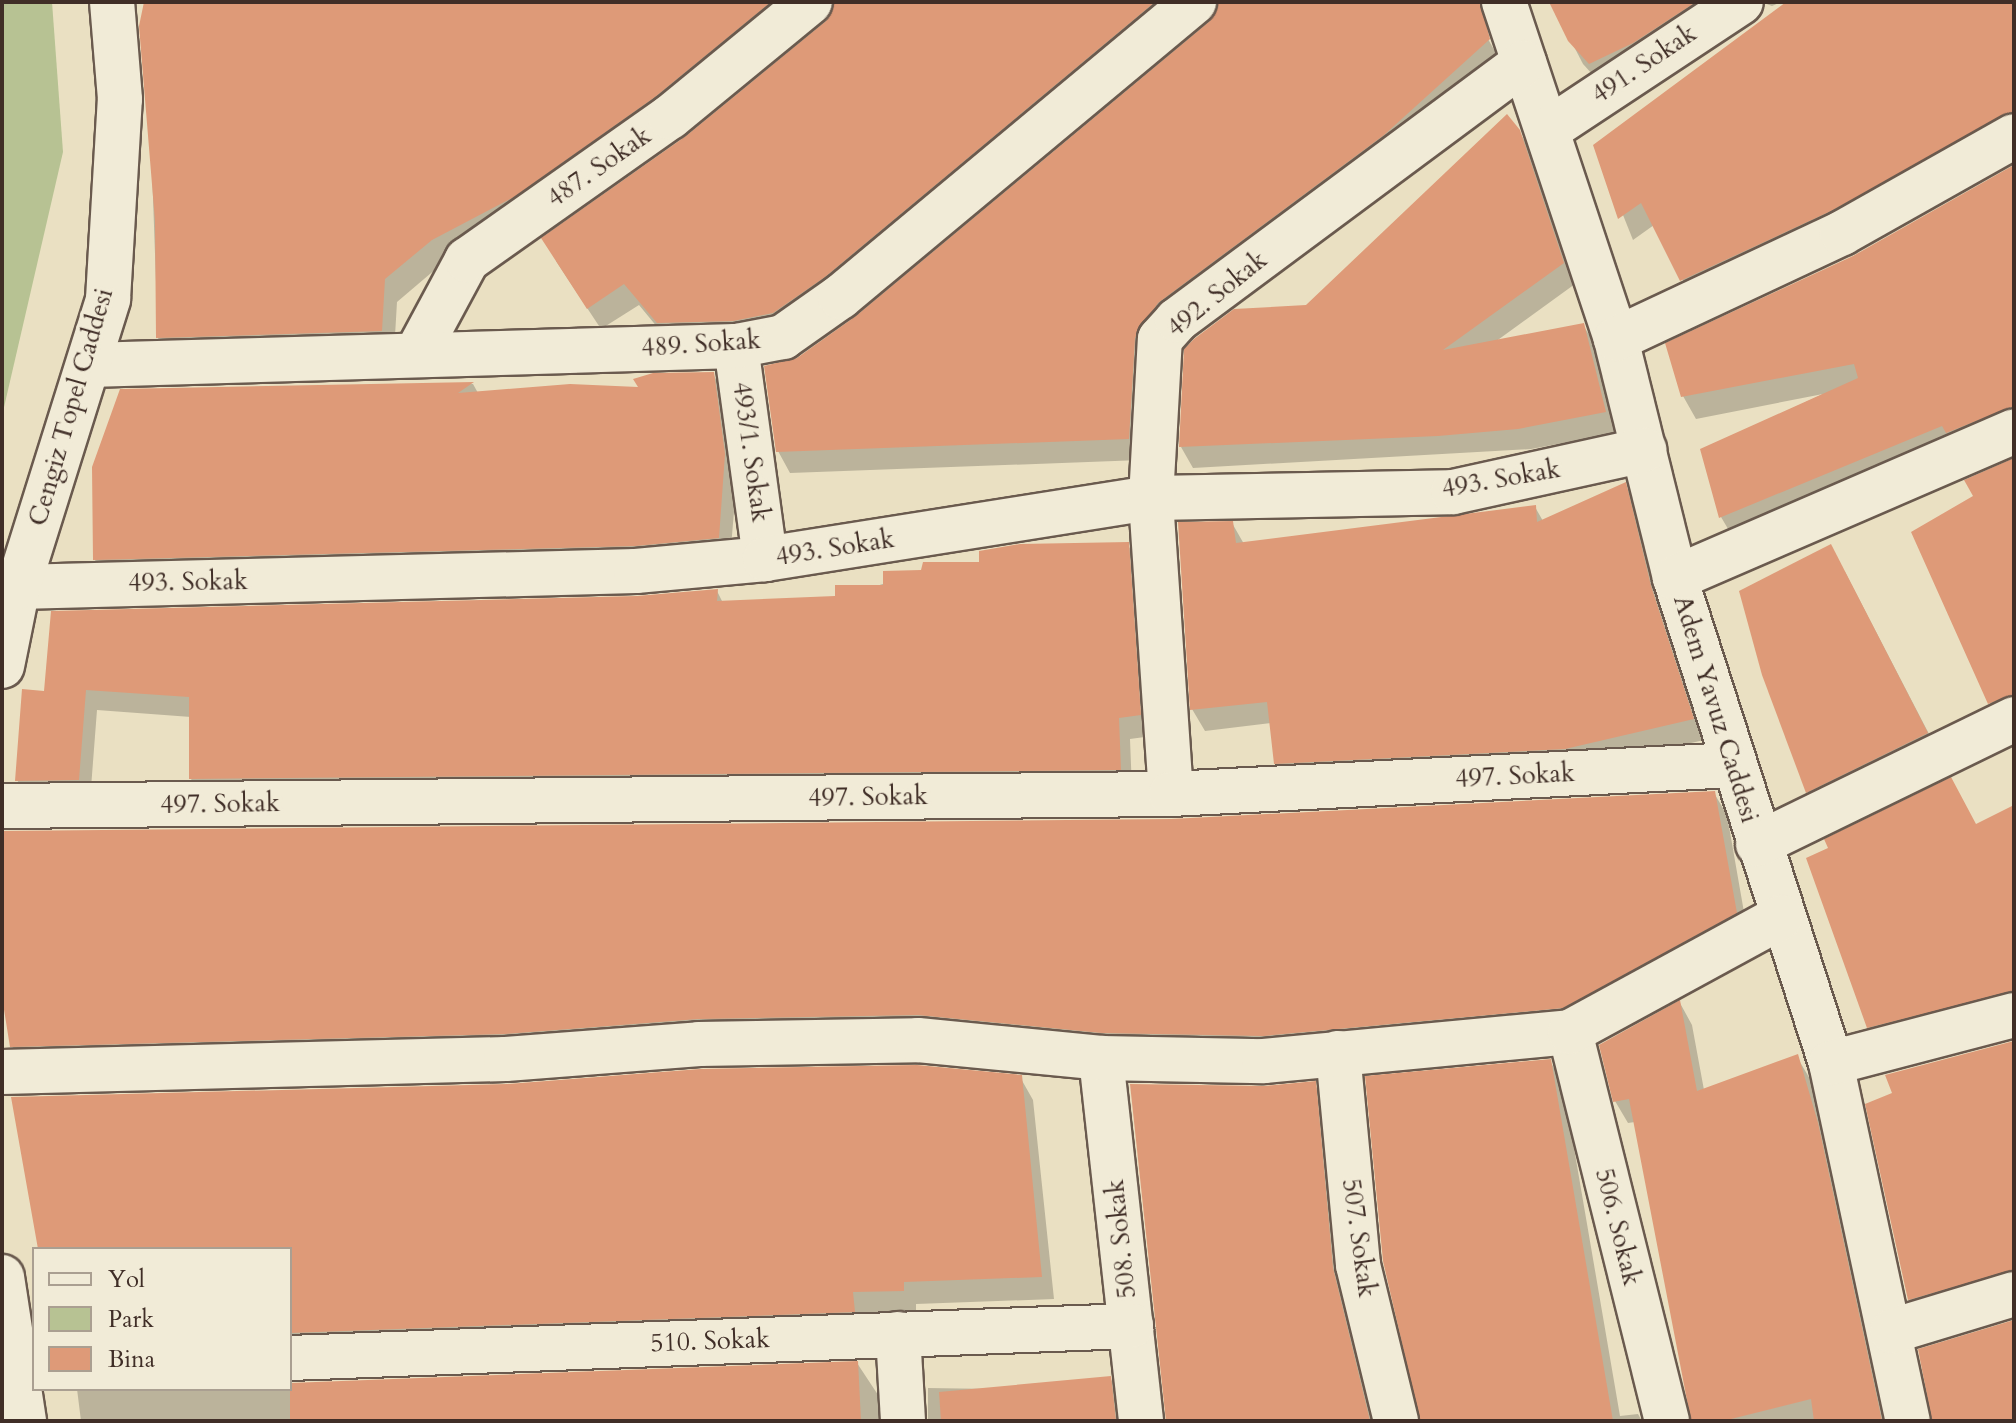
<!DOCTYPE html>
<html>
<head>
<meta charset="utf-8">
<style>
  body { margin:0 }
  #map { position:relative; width:2016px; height:1423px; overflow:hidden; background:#eae0c2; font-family:Cardo,serif }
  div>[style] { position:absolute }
  .green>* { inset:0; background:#b7c293 }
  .shadow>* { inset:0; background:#0003 }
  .building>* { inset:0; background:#de9a78 }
  .roads { filter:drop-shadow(2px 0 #6a5a4e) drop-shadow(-2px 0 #6a5a4e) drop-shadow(0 2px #6a5a4e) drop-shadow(0 -2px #6a5a4e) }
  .street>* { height:44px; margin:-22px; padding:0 22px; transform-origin:22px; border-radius:22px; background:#f1ebd7 }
  .secondary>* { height:44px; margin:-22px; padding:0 22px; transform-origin:22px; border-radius:22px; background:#f1ebd7 }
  span { translate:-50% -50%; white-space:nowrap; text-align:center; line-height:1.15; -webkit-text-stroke:7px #f1ebd7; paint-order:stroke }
  .street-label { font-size:26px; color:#402e27 }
  .frame { position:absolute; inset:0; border:4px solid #402e27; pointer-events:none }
  .legend { position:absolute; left:32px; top:1247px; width:260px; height:144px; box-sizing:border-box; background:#f1ebd7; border:2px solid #aa9f91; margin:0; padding:10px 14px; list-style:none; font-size:24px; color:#402e27 }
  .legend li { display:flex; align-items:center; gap:16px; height:40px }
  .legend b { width:40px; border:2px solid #aa9f91 }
</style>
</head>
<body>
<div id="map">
  <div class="green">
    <div style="clip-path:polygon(2px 2px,52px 2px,63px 152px,2px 416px)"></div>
  </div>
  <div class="shadow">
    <div style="clip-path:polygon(146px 2px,821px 2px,444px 262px,397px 302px,394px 353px,170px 360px,158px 338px)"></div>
    <div style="clip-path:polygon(834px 2px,1197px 2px,837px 299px,672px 345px,639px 305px,601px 329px,556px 261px,686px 139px,828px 23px)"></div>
    <div style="clip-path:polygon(1213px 2px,1467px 2px,1501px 62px,1171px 326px,1141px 460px,790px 473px,778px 451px,798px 360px,856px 319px,1212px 22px,1219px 4px)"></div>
    <div style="clip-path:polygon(1551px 2px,1744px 2px,1603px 86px,1583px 64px)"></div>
    <div style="clip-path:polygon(1761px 2px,1781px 2px,1772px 6px)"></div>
    <div style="clip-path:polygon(1789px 2px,2014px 2px,2014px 137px,1695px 303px,1654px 225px,1633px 240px,1595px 145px)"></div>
    <div style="clip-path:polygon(1519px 131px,1532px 154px,1575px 284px,1495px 342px,1583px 325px,1596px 346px,1616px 433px,1531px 449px,1193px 468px,1181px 447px,1307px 307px)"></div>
    <div style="clip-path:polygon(2014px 167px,2014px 434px,1734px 539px,1721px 517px,1703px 450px,1823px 394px,1696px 419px,1683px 396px,1854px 257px)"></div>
    <div style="clip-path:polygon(713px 374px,725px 395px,737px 476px,730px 559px,107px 581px,95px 560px,121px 391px,473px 384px,478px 393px,641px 389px)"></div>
    <div style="clip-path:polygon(2014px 458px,2014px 722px,2003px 725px,1990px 703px,1976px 497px)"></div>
    <div style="clip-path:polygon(1625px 485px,1637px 506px,1704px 740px,1578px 769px,1288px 784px,1276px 763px,1271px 723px,1205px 731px,1192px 709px,1232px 523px,1244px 544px,1535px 507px,1543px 521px)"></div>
    <div style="clip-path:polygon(1128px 545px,1140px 566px,1152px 736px,1130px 739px,1132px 790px,203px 800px,191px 779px,191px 717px,97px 710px,90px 801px,30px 801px,17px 780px,46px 693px,637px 598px,717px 591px,723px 603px,837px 598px,922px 572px)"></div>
    <div style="clip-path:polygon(1845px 572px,1942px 759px,1823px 817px,1808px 792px)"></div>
    <div style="clip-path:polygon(1714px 793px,1727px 815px,1748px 935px,1576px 1029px,1277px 1058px,25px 1069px,12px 1046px,2px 968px,2px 833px,1171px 821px)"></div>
    <div style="clip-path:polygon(2014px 807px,2014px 1015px,1881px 1049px,1868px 1027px,1976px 826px)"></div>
    <div style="clip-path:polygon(1680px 1003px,1692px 1025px,1704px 1090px,1797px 1057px,1810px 1079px,1892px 1421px,1692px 1421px,1635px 1122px,1628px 1123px,1615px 1101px)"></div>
    <div style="clip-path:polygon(2014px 1043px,2014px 1286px,1922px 1322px,1909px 1299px)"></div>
    <div style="clip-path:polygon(1550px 1061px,1563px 1084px,1620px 1416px,1638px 1414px,1642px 1421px,1421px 1421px)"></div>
    <div style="clip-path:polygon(1020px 1077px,1033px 1100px,1054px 1299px,916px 1304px,916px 1313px,290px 1363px,290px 1249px,40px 1249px)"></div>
    <div style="clip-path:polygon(1314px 1083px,1327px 1106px,1376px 1421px,1167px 1421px,1264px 1088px)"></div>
    <div style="clip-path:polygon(857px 1363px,888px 1410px,889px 1421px,81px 1421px,77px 1389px,290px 1389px,290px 1385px)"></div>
    <div style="clip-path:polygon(1110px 1378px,1123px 1400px,1126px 1421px,928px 1421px,928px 1388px,994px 1389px)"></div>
  </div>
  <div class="building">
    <div style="clip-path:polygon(144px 2px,771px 2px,655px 97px,514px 197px,432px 240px,385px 279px,382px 331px,156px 338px,155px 221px,139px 26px)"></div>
    <div style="clip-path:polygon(834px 2px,1155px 2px,825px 277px,773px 313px,733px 321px,657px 323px,624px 284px,587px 309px,541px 238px,686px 136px,826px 21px)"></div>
    <div style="clip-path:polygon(1218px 2px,1480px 2px,1490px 39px,1384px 135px,1158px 303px,1135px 338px,1129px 439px,776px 452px,764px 366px,797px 358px,856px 316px,1210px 21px)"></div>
    <div style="clip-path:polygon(1549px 2px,1696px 2px,1633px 43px,1589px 64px,1568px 41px)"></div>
    <div style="clip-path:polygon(1786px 2px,2014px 2px,2014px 111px,1831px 211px,1680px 281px,1641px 203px,1618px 219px,1593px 145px)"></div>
    <div style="clip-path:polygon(1507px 114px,1520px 130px,1564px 263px,1443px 350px,1584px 323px,1606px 412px,1518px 429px,1438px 436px,1179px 447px,1184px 349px,1194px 339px,1234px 309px,1306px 305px)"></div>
    <div style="clip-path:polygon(2014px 165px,2014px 406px,1946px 433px,1942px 426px,1719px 518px,1700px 449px,1858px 378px,1854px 364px,1681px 397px,1665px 343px,1853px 256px)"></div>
    <div style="clip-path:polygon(714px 372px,725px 454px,719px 538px,635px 546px,93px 560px,92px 467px,120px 389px,474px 382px,458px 393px,570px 384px,638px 387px,633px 379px,653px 373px)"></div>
    <div style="clip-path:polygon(2014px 458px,2014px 694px,1988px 704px,1911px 532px,1973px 496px,1964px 480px)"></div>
    <div style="clip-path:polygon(1626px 482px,1651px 586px,1694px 719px,1565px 749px,1274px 764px,1267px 702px,1190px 710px,1178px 522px,1233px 521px,1236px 543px,1536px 505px,1537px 522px)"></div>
    <div style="clip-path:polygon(1129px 542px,1141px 715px,1119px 718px,1121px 770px,189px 779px,189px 697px,86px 690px,79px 780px,15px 781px,22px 689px,44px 691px,51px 611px,637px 596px,718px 589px,717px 601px,835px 596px,835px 585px,883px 585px,883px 571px,921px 570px,923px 562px,979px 562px,979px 551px,1020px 544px)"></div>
    <div style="clip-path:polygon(1831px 544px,1928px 733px,1806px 793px,1762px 675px,1739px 591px)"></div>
    <div style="clip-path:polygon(1951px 777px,1976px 824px,2014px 805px,2014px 991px,1867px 1028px,1806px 858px,1828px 848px,1824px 839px)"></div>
    <div style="clip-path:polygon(1715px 791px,1737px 913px,1563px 1008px,1263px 1036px,1102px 1033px,918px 1015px,698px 1019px,505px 1034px,10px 1047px,2px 997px,2px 831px,1171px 819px)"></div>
    <div style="clip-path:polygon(1680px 1000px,1697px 1091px,1798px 1054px,1818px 1123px,1882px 1421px,1814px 1421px,1811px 1399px,1723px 1421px,1691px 1421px,1629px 1099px,1613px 1102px,1599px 1045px)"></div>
    <div style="clip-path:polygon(2014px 1041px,2014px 1270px,1908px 1300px,1865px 1104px,1892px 1093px,1885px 1075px)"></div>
    <div style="clip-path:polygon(1551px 1059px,1613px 1421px,1420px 1421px,1383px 1261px,1365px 1076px)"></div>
    <div style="clip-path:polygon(917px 1065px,1022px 1075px,1042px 1277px,904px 1282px,904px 1291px,853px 1292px,855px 1312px,290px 1333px,290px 1249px,38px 1249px,11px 1097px,507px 1084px,700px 1069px)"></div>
    <div style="clip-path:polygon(1316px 1081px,1333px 1268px,1370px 1421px,1166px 1421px,1130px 1084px,1264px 1086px)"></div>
    <div style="clip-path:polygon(2014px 1320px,2014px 1421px,1932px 1421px,1918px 1349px)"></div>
    <div style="clip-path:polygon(858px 1361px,861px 1421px,290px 1421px,290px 1383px)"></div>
    <div style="clip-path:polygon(1111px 1376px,1116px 1421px,941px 1421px,939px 1392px)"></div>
  </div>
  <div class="roads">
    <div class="street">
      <div style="left:1504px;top:2px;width:355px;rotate:71.6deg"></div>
      <div style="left:1616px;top:339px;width:246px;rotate:76.1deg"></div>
      <div style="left:1675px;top:578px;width:509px;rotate:72.17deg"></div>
      <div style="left:1831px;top:1063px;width:366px;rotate:77.9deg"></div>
      <div style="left:1549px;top:129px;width:230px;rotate:-33.5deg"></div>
      <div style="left:1616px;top:339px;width:250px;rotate:-25.1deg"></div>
      <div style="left:1842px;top:233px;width:197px;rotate:-29.4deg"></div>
      <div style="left:736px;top:346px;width:215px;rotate:82.2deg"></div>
      <div style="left:417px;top:353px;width:106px;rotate:-61.7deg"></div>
      <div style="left:467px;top:260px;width:248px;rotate:-35.2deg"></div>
      <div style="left:670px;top:117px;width:181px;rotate:-39.4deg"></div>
      <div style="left:89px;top:365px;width:647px;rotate:-1.68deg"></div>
      <div style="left:736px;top:346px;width:48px;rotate:-10.8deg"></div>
      <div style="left:783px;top:337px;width:70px;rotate:-35.1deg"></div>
      <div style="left:840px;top:297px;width:461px;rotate:-39.8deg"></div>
      <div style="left:1675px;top:578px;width:369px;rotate:-23.4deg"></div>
      <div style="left:18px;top:587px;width:618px;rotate:-1.48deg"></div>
      <div style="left:636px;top:571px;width:130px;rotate:-5.3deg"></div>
      <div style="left:765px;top:559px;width:391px;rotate:-9deg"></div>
      <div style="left:1151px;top:498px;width:302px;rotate:-1.1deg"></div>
      <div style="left:1453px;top:492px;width:196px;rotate:-12.4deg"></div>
      <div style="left:1171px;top:794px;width:297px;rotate:-93.9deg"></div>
      <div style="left:1151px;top:498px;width:159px;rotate:-86.8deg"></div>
      <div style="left:1160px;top:339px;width:25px;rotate:-48deg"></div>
      <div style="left:1177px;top:320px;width:432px;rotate:-36.6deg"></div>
      <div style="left:2px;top:806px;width:1169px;rotate:-0.59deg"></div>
      <div style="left:1171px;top:794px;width:563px;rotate:-2.95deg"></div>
      <div style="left:1758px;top:844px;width:285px;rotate:-26deg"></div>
      <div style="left:1570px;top:1032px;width:401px;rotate:76deg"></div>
      <div style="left:1338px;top:1053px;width:213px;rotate:84.6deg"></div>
      <div style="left:1358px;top:1265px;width:161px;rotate:76.3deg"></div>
      <div style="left:1101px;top:1058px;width:365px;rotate:83.7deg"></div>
      <div style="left:1831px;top:1063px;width:189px;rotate:-14.7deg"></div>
      <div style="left:2px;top:1072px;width:504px;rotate:-1.48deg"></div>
      <div style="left:506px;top:1059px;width:194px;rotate:-4.4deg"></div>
      <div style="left:699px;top:1044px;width:219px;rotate:-1deg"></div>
      <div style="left:918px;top:1040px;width:184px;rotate:5.6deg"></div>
      <div style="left:1101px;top:1058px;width:163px;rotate:1.1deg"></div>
      <div style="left:1264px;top:1061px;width:307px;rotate:-5.4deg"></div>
      <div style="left:1570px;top:1032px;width:240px;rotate:-28.6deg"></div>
      <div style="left:1892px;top:1331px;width:127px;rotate:-16.9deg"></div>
      <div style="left:898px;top:1334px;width:87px;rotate:86.7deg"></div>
      <div style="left:290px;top:1358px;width:842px;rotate:-2.18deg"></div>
    </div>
    <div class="secondary">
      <div style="left:2px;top:666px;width:81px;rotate:-78.6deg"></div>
      <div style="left:18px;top:587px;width:302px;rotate:-72.6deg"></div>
      <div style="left:108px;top:299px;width:200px;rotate:-86.6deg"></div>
      <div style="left:120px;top:99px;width:97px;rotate:-94.7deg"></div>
      <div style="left:2px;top:1277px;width:146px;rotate:81.3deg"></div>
    </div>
  </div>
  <div class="street-label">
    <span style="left:1644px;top:64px;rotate:-34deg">491. Sokak</span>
    <span style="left:599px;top:167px;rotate:-35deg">487. Sokak</span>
    <span style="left:1217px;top:294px;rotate:-39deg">492. Sokak</span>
    <span style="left:701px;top:344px;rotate:-4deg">489. Sokak</span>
    <span style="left:71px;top:407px;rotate:-74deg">Cengiz Topel Caddesi</span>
    <span style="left:751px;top:452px;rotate:82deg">493/1. Sokak</span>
    <span style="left:1501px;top:479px;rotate:-10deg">493. Sokak</span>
    <span style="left:835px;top:548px;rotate:-9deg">493. Sokak</span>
    <span style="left:188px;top:582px;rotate:-1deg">493. Sokak</span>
    <span style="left:1716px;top:709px;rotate:73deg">Adem Yavuz Caddesi</span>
    <span style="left:1515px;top:776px;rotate:-3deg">497. Sokak</span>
    <span style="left:868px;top:797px;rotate:-1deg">497. Sokak</span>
    <span style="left:220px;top:804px;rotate:-1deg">497. Sokak</span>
    <span style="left:1618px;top:1227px;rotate:76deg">506. Sokak</span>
    <span style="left:1359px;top:1238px;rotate:82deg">507. Sokak</span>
    <span style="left:1121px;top:1239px;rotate:-96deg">508. Sokak</span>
    <span style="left:710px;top:1341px;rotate:-2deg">510. Sokak</span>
  </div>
  <div class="frame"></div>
  <ul class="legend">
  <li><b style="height:10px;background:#f1ebd7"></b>Yol</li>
  <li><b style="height:22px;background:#b7c293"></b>Park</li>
  <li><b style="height:22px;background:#de9a78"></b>Bina</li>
  </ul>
</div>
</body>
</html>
